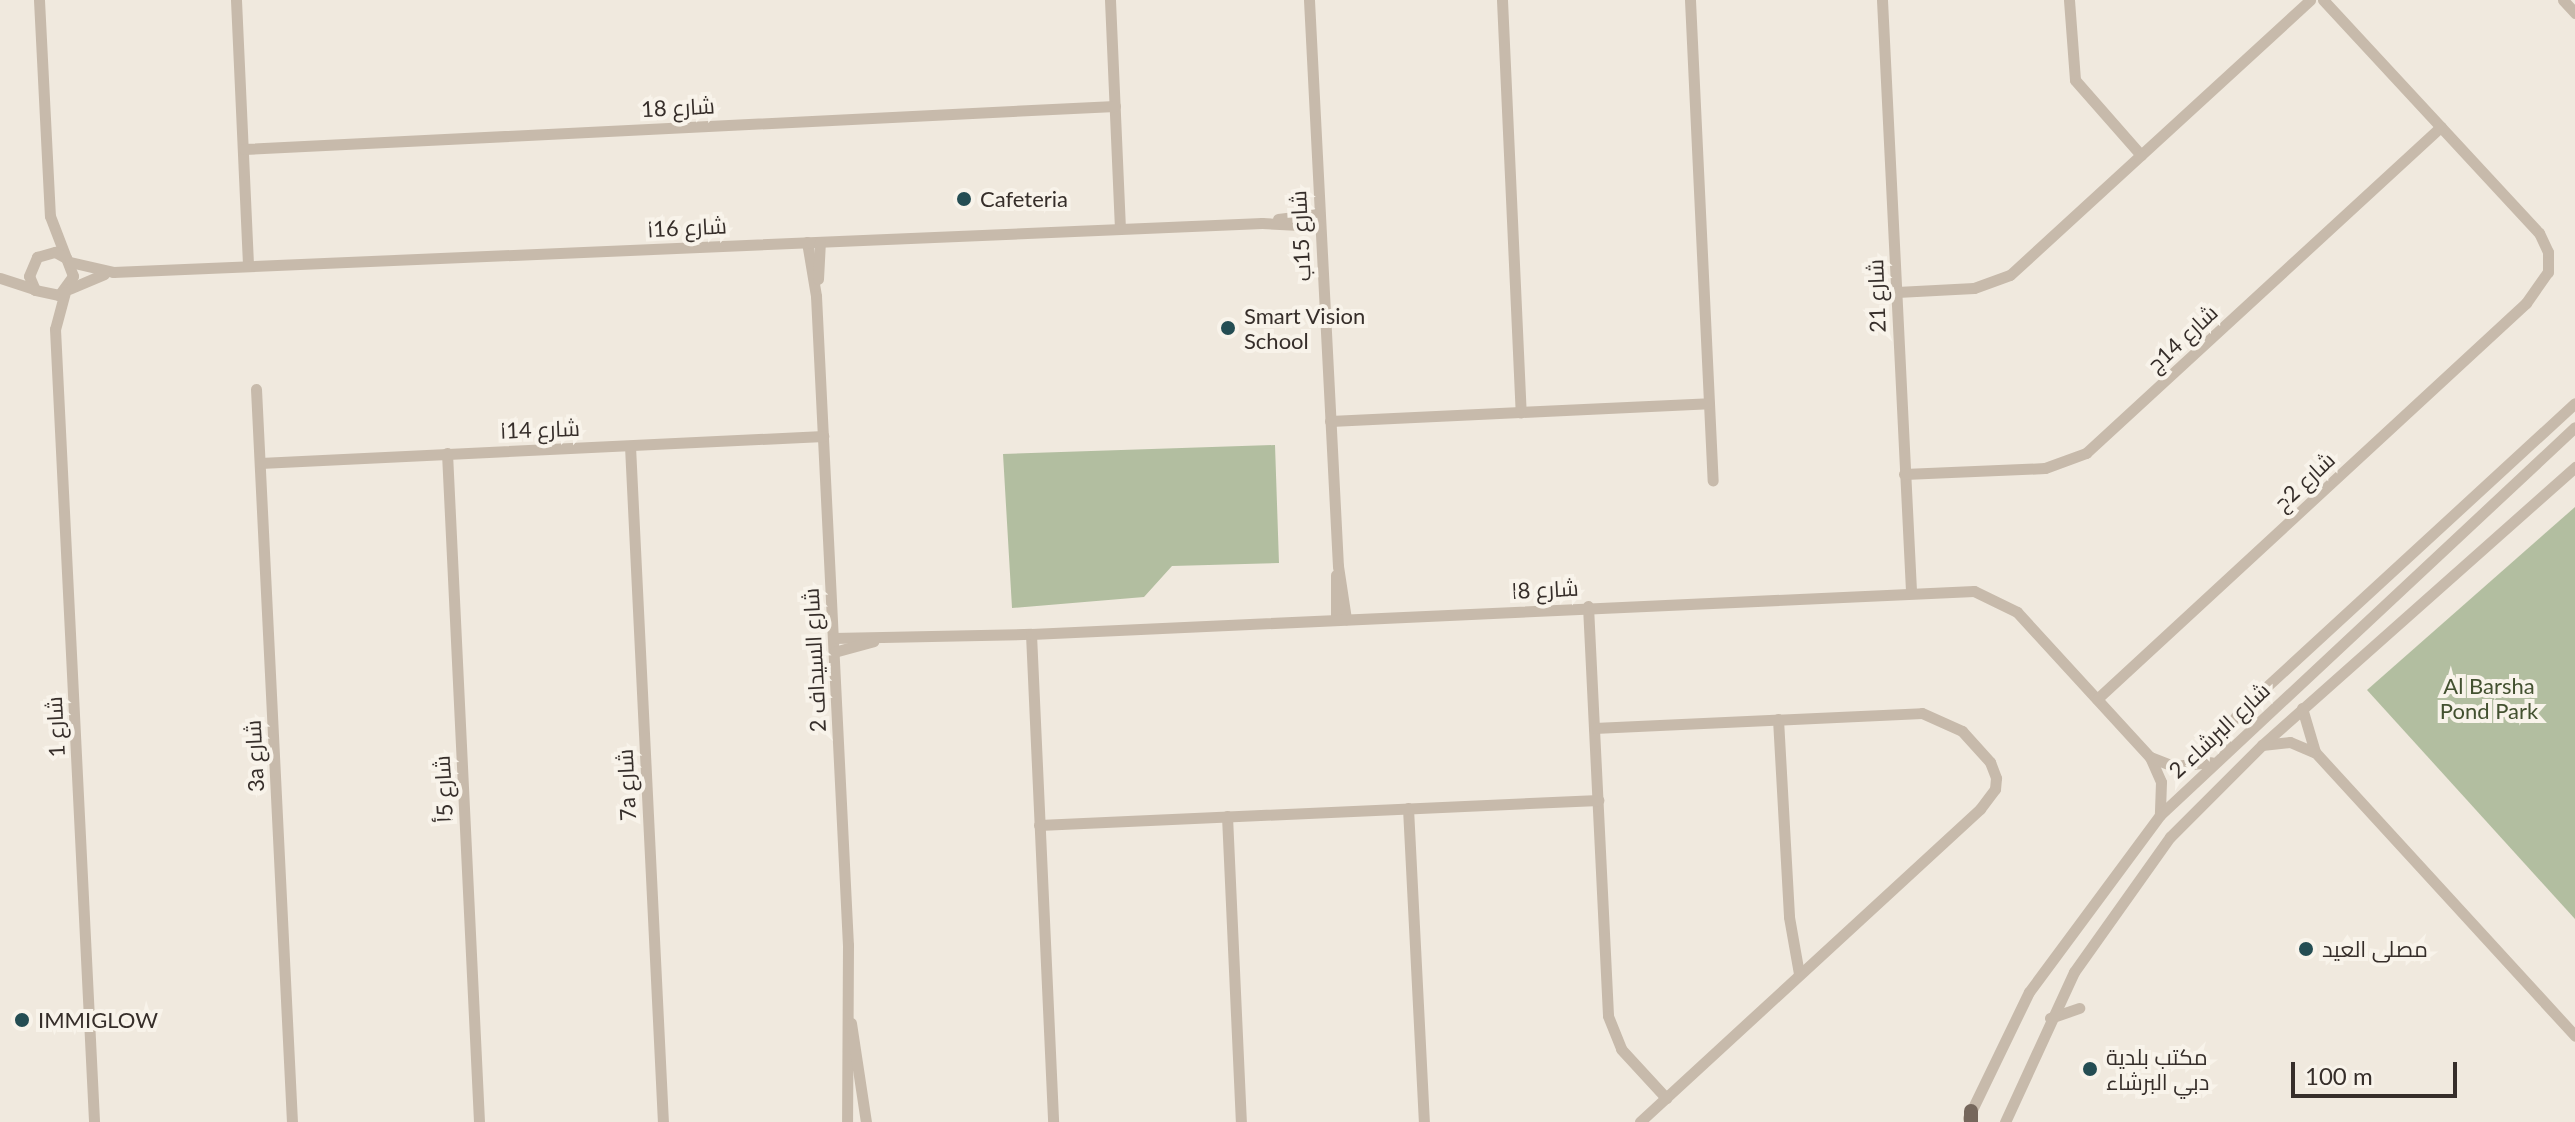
<!DOCTYPE html>
<html>
<head>
<meta charset="utf-8">
<style>
  body { margin:0 }
  #map { position:relative; width:2575px; height:1122px; overflow:hidden; background:#f0e9de; font-family:Lato,Cairo,sans-serif }
  div>[style] { position:absolute }
  .green>* { inset:0; background:#b2bea0 }
  .minor>* { height:11px; margin:-5.5px; padding:0 5.5px; transform-origin:5.5px; border-radius:5.5px; background:#c7baab }
  .major>* { height:14px; margin:-7px; padding:0 7px; transform-origin:7px; border-radius:7px; background:#76675c }
  .dots>* { width:22px; height:22px; translate:-50% -50%; box-sizing:border-box; border:4px solid #f8f3ea; border-radius:50% }
  span { translate:-50% -50%; white-space:nowrap; text-align:center; line-height:1.15; -webkit-text-stroke:8px #f8f3ea; paint-order:stroke }
  .street-label { font-size:22px; color:#362e2a }
  .poi-label { font-size:22px; color:#362e2a }
  .left { translate:0 -50%; text-align:left }
  .park-label { font-size:22px; color:#435130 }
  .scale { position:absolute; left:2291px; top:1062px; width:166px; height:36px; box-sizing:border-box; border:4px solid #362e2a; border-top:0; padding-left:10px; font-size:24px; line-height:28px; white-space:nowrap; color:#362e2a; -webkit-text-stroke:6px #f8f3ea; paint-order:stroke }
</style>
</head>
<body>
<div id="map">
  <div class="green">
    <div style="clip-path:polygon(1275px 445px,1279px 563px,1172px 566px,1144px 597px,1012px 608px,1003px 454px)"></div>
    <div style="clip-path:polygon(2575px 507px,2575px 919px,2367px 690px)"></div>
  </div>
  <div class="minor">
    <div style="left:39px;top:0;width:216px;rotate:87.1deg"></div>
    <div style="left:50px;top:216px;width:64px;rotate:69deg"></div>
    <div style="left:73px;top:276px;width:24px;rotate:126deg"></div>
    <div style="left:59px;top:295px;width:25px;rotate:-168deg"></div>
    <div style="left:35px;top:290px;width:15px;rotate:-113deg"></div>
    <div style="left:29px;top:276px;width:21px;rotate:-67deg"></div>
    <div style="left:37px;top:257px;width:19px;rotate:-16deg"></div>
    <div style="left:55px;top:252px;width:13px;rotate:29deg"></div>
    <div style="left:236px;top:0;width:266px;rotate:87.4deg"></div>
    <div style="left:1110px;top:0;width:229px;rotate:87.5deg"></div>
    <div style="left:1309px;top:0;width:567px;rotate:87.07deg"></div>
    <div style="left:1338px;top:566px;width:54px;rotate:81.4deg"></div>
    <div style="left:1502px;top:0;width:413px;rotate:87.4deg"></div>
    <div style="left:1690px;top:0;width:481px;rotate:87.3deg"></div>
    <div style="left:1882px;top:0;width:592px;rotate:87.19deg"></div>
    <div style="left:2069px;top:0;width:80px;rotate:85.7deg"></div>
    <div style="left:2075px;top:80px;width:100px;rotate:48.7deg"></div>
    <div style="left:2563px;top:0;width:18px;rotate:47deg"></div>
    <div style="left:244px;top:149px;width:872px;rotate:-2.83deg"></div>
    <div style="left:1278px;top:219px;width:41px;rotate:-7deg"></div>
    <div style="left:807px;top:242px;width:55px;rotate:80.5deg"></div>
    <div style="left:816px;top:296px;width:650px;rotate:87.18deg"></div>
    <div style="left:848px;top:945px;width:177px;rotate:90.3deg"></div>
    <div style="left:70px;top:262px;width:44px;rotate:13.1deg"></div>
    <div style="left:113px;top:272px;width:1150px;rotate:-2.44deg"></div>
    <div style="left:1262px;top:223px;width:57px;rotate:3deg"></div>
    <div style="left:0;top:278px;width:35px;rotate:18deg"></div>
    <div style="left:818px;top:279px;width:37px;rotate:-87deg"></div>
    <div style="left:69px;top:289px;width:38px;rotate:-23deg"></div>
    <div style="left:65px;top:292px;width:38px;rotate:105deg"></div>
    <div style="left:55px;top:329px;width:794px;rotate:87.18deg"></div>
    <div style="left:1897px;top:292px;width:77px;rotate:-3deg"></div>
    <div style="left:1974px;top:288px;width:38px;rotate:-20deg"></div>
    <div style="left:2010px;top:275px;width:407px;rotate:-42.5deg"></div>
    <div style="left:256px;top:389px;width:734px;rotate:87.19deg"></div>
    <div style="left:1330px;top:421px;width:379px;rotate:-2.7deg"></div>
    <div style="left:630px;top:446px;width:677px;rotate:87.21deg"></div>
    <div style="left:447px;top:453px;width:670px;rotate:87.26deg"></div>
    <div style="left:260px;top:463px;width:564px;rotate:-2.75deg"></div>
    <div style="left:1904px;top:474px;width:141px;rotate:-2.4deg"></div>
    <div style="left:2045px;top:468px;width:44px;rotate:-20.1deg"></div>
    <div style="left:2086px;top:453px;width:482px;rotate:-42.6deg"></div>
    <div style="left:1588px;top:606px;width:410px;rotate:87.2deg"></div>
    <div style="left:1608px;top:1016px;width:35px;rotate:68deg"></div>
    <div style="left:1621px;top:1049px;width:67px;rotate:47.4deg"></div>
    <div style="left:1336px;top:619px;width:44px;rotate:-90deg"></div>
    <div style="left:1031px;top:634px;width:488px;rotate:87.4deg"></div>
    <div style="left:833px;top:638px;width:198px;rotate:-1.2deg"></div>
    <div style="left:1031px;top:634px;width:944px;rotate:-2.61deg"></div>
    <div style="left:1974px;top:591px;width:48px;rotate:26deg"></div>
    <div style="left:2017px;top:612px;width:197px;rotate:47.5deg"></div>
    <div style="left:2150px;top:757px;width:27px;rotate:66deg"></div>
    <div style="left:2161px;top:782px;width:33px;rotate:92deg"></div>
    <div style="left:834px;top:652px;width:41px;rotate:-15.4deg"></div>
    <div style="left:2097px;top:699px;width:584px;rotate:-42.71deg"></div>
    <div style="left:2526px;top:303px;width:38px;rotate:-55deg"></div>
    <div style="left:2548px;top:272px;width:20px;rotate:-90deg"></div>
    <div style="left:2548px;top:252px;width:21px;rotate:-115deg"></div>
    <div style="left:2539px;top:233px;width:318px;rotate:-132.8deg"></div>
    <div style="left:2302px;top:708px;width:46px;rotate:73.5deg"></div>
    <div style="left:2315px;top:752px;width:385px;rotate:47.5deg"></div>
    <div style="left:1778px;top:719px;width:198px;rotate:86.8deg"></div>
    <div style="left:1789px;top:917px;width:58px;rotate:80deg"></div>
    <div style="left:1594px;top:728px;width:328px;rotate:-2.6deg"></div>
    <div style="left:1922px;top:713px;width:44px;rotate:24.2deg"></div>
    <div style="left:1962px;top:731px;width:42px;rotate:47.9deg"></div>
    <div style="left:1990px;top:762px;width:17px;rotate:69deg"></div>
    <div style="left:1996px;top:778px;width:11px;rotate:95deg"></div>
    <div style="left:1995px;top:789px;width:25px;rotate:127deg"></div>
    <div style="left:1980px;top:809px;width:462px;rotate:137.4deg"></div>
    <div style="left:2262px;top:745px;width:28px;rotate:-6deg"></div>
    <div style="left:2290px;top:742px;width:26px;rotate:23deg"></div>
    <div style="left:2225px;top:752px;width:20px;rotate:-90deg"></div>
    <div style="left:2225px;top:732px;width:24px;rotate:-55deg"></div>
    <div style="left:2239px;top:712px;width:456px;rotate:-42.6deg"></div>
    <div style="left:2150px;top:757px;width:26px;rotate:21deg"></div>
    <div style="left:2174px;top:766px;width:37px;rotate:-6deg"></div>
    <div style="left:1408px;top:808px;width:314px;rotate:87.1deg"></div>
    <div style="left:1227px;top:816px;width:306px;rotate:87.4deg"></div>
    <div style="left:1039px;top:825px;width:560px;rotate:-2.56deg"></div>
    <div style="left:2050px;top:1018px;width:31px;rotate:-19deg"></div>
    <div style="left:851px;top:1023px;width:100px;rotate:81.4deg"></div>
    <div style="left:1968px;top:1118px;width:140px;rotate:-64.2deg"></div>
    <div style="left:2029px;top:992px;width:220px;rotate:-53.5deg"></div>
    <div style="left:2160px;top:815px;width:568px;rotate:-43.07deg"></div>
    <div style="left:2005px;top:1122px;width:165px;rotate:-65.3deg"></div>
    <div style="left:2074px;top:972px;width:166px;rotate:-54.6deg"></div>
    <div style="left:2170px;top:837px;width:130px;rotate:-45deg"></div>
    <div style="left:2262px;top:745px;width:419px;rotate:-41.6deg"></div>
  </div>
  <div class="major">
    <div style="left:1971px;top:1122px;width:11px;rotate:-90deg"></div>
  </div>
  <div class="dots">
    <div style="left:964px;top:199px;background:#244d53"></div>
    <div style="left:1228px;top:328px;background:#244d53"></div>
    <div style="left:2306px;top:949px;background:#244d53"></div>
    <div style="left:22px;top:1020px;background:#244d53"></div>
    <div style="left:2090px;top:1069px;background:#244d53"></div>
  </div>
  <div class="street-label">
    <span style="left:678px;top:107px;rotate:-3deg">شارع 18</span>
    <span style="left:687px;top:227px;rotate:-3deg">شارع 16ا</span>
    <span style="left:1300px;top:236px;rotate:-93deg">شارع 15ب</span>
    <span style="left:1876px;top:296px;rotate:-92deg">شارع 21</span>
    <span style="left:2182px;top:338px;rotate:-43deg">شارع 14ج</span>
    <span style="left:540px;top:429px;rotate:-2deg">شارع 14ا</span>
    <span style="left:2304px;top:481px;rotate:-43deg">شارع 2ج</span>
    <span style="left:1545px;top:589px;rotate:-3deg">شارع 8ا</span>
    <span style="left:814px;top:660px;rotate:-93deg">شارع السيداف 2</span>
    <span style="left:55px;top:727px;rotate:-93deg">شارع 1</span>
    <span style="left:2219px;top:730px;rotate:-43deg">شارع البرشاء 2</span>
    <span style="left:254px;top:756px;rotate:-93deg">3a شارع</span>
    <span style="left:626px;top:785px;rotate:-93deg">7a شارع</span>
    <span style="left:443px;top:789px;rotate:-93deg">شارع 5أ</span>
  </div>
  <div class="poi-label">
    <span class="left" style="left:980px;top:199px">Cafeteria</span>
    <span class="left" style="left:1244px;top:328px">Smart Vision<br>School</span>
    <span class="left" style="left:2322px;top:949px">مصلى العيد</span>
    <span class="left" style="left:38px;top:1020px">IMMIGLOW</span>
    <span class="left" style="left:2106px;top:1069px">مكتب بلدية<br>دبي البرشاء</span>
  </div>
  <div class="park-label">
    <span style="left:2489px;top:698px">Al Barsha<br>Pond Park</span>
  </div>
  <div class="scale">100 m</div>
</div>
</body>
</html>
